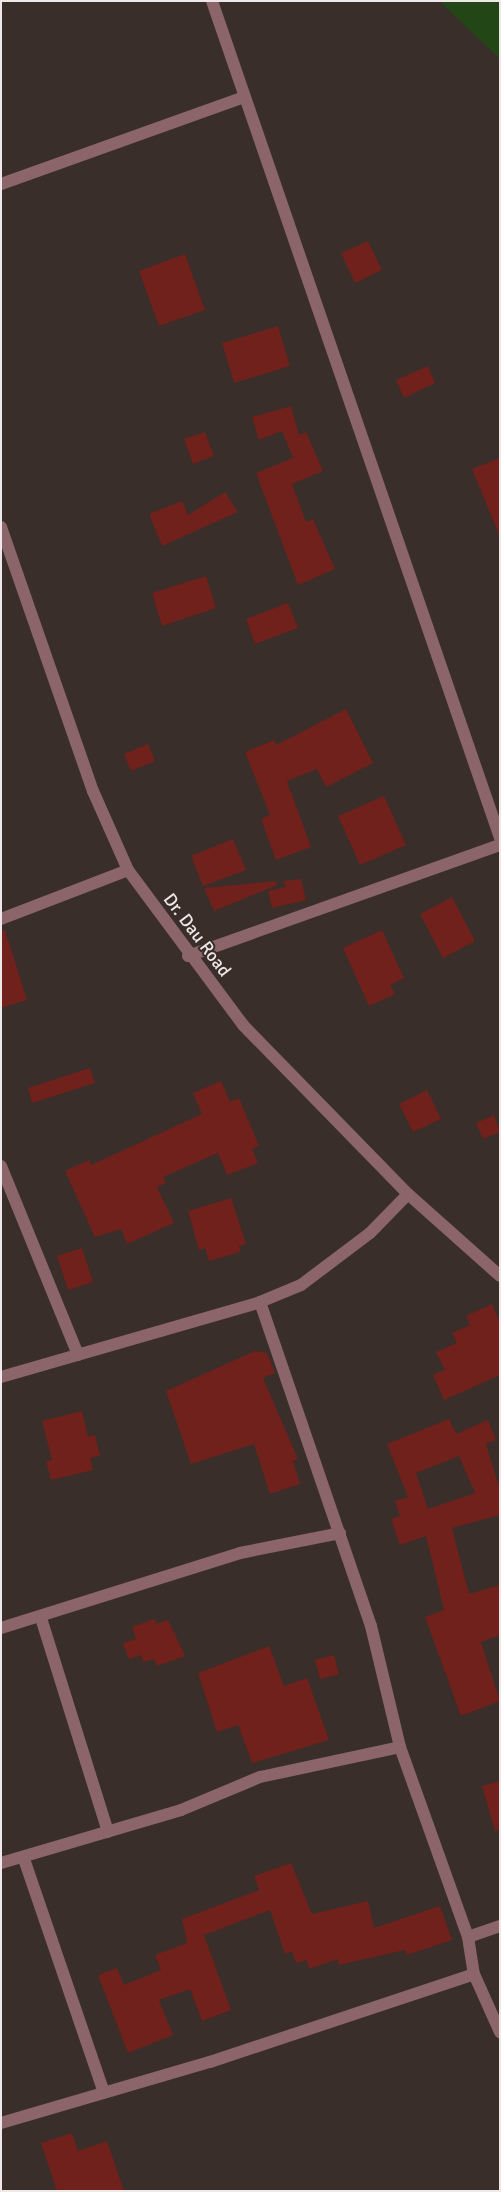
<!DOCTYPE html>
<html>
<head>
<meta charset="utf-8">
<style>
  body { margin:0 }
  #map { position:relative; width:501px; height:2192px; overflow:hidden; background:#392e29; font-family:Signika,sans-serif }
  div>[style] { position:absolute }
  .green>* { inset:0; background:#234617 }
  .building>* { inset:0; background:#70211c }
  .street>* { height:12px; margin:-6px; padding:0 6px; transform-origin:6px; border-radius:6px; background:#8b656a }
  span { translate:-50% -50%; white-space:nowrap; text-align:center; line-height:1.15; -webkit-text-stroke:4px #392e29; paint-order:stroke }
  .street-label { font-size:18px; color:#f0e8e6 }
  .frame { position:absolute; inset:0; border:2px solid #f0e8e6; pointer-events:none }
</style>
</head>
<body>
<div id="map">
  <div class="green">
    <div style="clip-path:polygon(439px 1px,500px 1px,500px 59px)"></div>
  </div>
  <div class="building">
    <div style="clip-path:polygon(368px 241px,382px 270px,355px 283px,341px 253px)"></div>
    <div style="clip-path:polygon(185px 254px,205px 310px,159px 326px,139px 271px)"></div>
    <div style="clip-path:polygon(278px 326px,290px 366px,234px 383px,222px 343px)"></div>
    <div style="clip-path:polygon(428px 366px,435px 383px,404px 398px,396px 380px)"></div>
    <div style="clip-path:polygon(291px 406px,299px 435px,306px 432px,323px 471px,292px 484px,306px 522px,313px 519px,335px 569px,298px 585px,256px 473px,293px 458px,282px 431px,259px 440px,252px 417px)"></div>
    <div style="clip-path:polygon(205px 432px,214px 456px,193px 464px,184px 439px)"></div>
    <div style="clip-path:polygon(500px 458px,500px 535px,499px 535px,472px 469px)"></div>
    <div style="clip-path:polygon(225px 492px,238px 512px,162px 546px,149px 514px,182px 501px,188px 515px)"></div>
    <div style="clip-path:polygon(206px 576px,216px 608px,162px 626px,152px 593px)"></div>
    <div style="clip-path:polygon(288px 603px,298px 628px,255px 644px,246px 619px)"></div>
    <div style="clip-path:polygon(346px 709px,373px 763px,326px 787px,317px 769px,287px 781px,311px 847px,276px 860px,261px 819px,270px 815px,245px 752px,274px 740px,276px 745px)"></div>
    <div style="clip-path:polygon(148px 744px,155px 761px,131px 771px,124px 754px)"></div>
    <div style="clip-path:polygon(384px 796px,406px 845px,360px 865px,338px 816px)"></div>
    <div style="clip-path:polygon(233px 839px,246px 870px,203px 886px,191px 856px)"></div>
    <div style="clip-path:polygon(301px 879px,306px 900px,272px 908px,268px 891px,286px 887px,283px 881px)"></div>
    <div style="clip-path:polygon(276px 881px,277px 885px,214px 911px,204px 888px)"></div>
    <div style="clip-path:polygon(452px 897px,475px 941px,443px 958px,420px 914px)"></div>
    <div style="clip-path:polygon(5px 930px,27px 1000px,1px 1008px,1px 931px)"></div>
    <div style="clip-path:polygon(382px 930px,404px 978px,390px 985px,395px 994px,369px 1006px,343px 948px)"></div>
    <div style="clip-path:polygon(90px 1068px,95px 1083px,32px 1103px,28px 1088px)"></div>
    <div style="clip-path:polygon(221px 1081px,230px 1102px,239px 1098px,259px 1146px,252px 1149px,258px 1163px,227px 1175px,218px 1153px,163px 1177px,166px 1183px,157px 1187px,174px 1223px,127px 1244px,121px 1229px,95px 1237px,65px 1171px,89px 1160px,91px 1165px,202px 1114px,193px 1093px)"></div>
    <div style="clip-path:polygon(427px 1090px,441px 1119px,413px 1132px,399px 1104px)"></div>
    <div style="clip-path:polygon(494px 1115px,500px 1132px,483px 1139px,476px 1123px)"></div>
    <div style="clip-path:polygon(231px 1198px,246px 1244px,239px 1246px,240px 1252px,209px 1261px,205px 1248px,199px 1250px,188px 1211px)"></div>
    <div style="clip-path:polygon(82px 1248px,93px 1282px,68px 1290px,57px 1256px)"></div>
    <div style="clip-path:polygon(492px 1304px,500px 1322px,500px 1375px,444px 1400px,433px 1375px,445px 1370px,436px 1352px,457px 1343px,452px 1333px,470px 1325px,466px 1316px)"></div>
    <div style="clip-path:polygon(255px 1351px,267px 1353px,275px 1373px,263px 1378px,298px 1459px,293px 1461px,300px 1484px,270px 1494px,254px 1444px,191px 1464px,166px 1391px)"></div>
    <div style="clip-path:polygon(82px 1411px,88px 1437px,95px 1435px,100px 1456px,90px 1458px,93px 1470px,51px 1480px,46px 1461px,52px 1460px,42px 1421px)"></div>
    <div style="clip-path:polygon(evenodd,449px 1419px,456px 1434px,488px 1420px,496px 1440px,486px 1444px,500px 1490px,500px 1515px,452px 1528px,469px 1594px,500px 1585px,500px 1635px,481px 1642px,500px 1701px,461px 1716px,425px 1617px,444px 1610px,426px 1536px,400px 1545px,391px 1519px,400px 1516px,395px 1501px,408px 1497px,387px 1444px,449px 1419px,459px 1456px,475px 1493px,428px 1509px,416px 1473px,459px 1456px)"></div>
    <div style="clip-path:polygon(154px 1619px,156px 1624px,168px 1620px,185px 1656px,157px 1666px,154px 1659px,143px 1662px,141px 1655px,129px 1659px,123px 1643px,136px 1639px,132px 1627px)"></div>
    <div style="clip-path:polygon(269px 1646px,284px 1686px,307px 1678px,329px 1740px,252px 1763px,238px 1725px,217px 1732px,198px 1673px)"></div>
    <div style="clip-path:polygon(334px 1655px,339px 1674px,320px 1679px,315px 1660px)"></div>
    <div style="clip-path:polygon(500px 1781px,500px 1830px,495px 1831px,482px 1786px)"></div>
    <div style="clip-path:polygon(291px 1863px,312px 1914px,368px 1901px,374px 1928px,440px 1906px,452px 1940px,407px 1955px,405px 1950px,339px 1965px,338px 1959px,309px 1969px,307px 1960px,296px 1963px,292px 1951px,285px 1954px,270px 1910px,204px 1935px,231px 2010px,202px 2021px,190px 1989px,159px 2000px,173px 2035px,128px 2053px,98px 1975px,117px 1968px,124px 1985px,161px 1970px,155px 1955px,187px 1943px,182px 1919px,259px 1890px,254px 1876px)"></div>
    <div style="clip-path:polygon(72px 2133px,78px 2151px,107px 2141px,124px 2191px,57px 2191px,41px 2143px)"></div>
  </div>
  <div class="street">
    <div style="left:212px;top:1px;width:885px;rotate:71.01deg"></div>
    <div style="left:1px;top:184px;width:258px;rotate:-19.7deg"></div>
    <div style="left:1px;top:527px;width:280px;rotate:70.8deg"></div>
    <div style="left:93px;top:791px;width:86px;rotate:66.1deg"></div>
    <div style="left:128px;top:870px;width:193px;rotate:53.4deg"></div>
    <div style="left:243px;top:1025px;width:236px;rotate:45.7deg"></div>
    <div style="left:408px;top:1194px;width:123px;rotate:41.7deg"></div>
    <div style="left:1px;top:919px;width:136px;rotate:-21.1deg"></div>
    <div style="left:188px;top:956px;width:331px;rotate:-19.6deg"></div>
    <div style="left:1px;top:1166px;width:204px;rotate:67.8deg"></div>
    <div style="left:260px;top:1302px;width:342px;rotate:71.1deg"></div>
    <div style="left:371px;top:1626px;width:124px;rotate:76.5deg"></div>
    <div style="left:400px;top:1747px;width:202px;rotate:70.3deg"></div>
    <div style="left:468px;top:1937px;width:37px;rotate:81deg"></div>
    <div style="left:474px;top:1974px;width:64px;rotate:65.9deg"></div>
    <div style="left:1px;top:1377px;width:270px;rotate:-16.1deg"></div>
    <div style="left:260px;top:1302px;width:44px;rotate:-22.5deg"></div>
    <div style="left:301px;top:1285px;width:86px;rotate:-37deg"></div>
    <div style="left:370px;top:1233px;width:54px;rotate:-45.7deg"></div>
    <div style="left:41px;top:1618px;width:224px;rotate:72.6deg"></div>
    <div style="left:1px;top:1628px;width:250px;rotate:-17.4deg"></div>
    <div style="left:240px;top:1553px;width:102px;rotate:-11.3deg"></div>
    <div style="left:24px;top:1859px;width:247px;rotate:71.1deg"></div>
    <div style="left:1px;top:1863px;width:188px;rotate:-16.4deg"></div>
    <div style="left:181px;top:1810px;width:86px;rotate:-22.7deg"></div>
    <div style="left:260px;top:1777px;width:143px;rotate:-12.1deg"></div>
    <div style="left:468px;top:1937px;width:34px;rotate:-19deg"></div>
    <div style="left:1px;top:2123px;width:218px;rotate:-16.3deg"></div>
    <div style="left:210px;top:2062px;width:278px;rotate:-18.4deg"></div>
  </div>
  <div class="street-label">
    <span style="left:197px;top:935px;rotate:53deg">Dr. Dau Road</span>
  </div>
  <div class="frame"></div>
</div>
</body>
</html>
